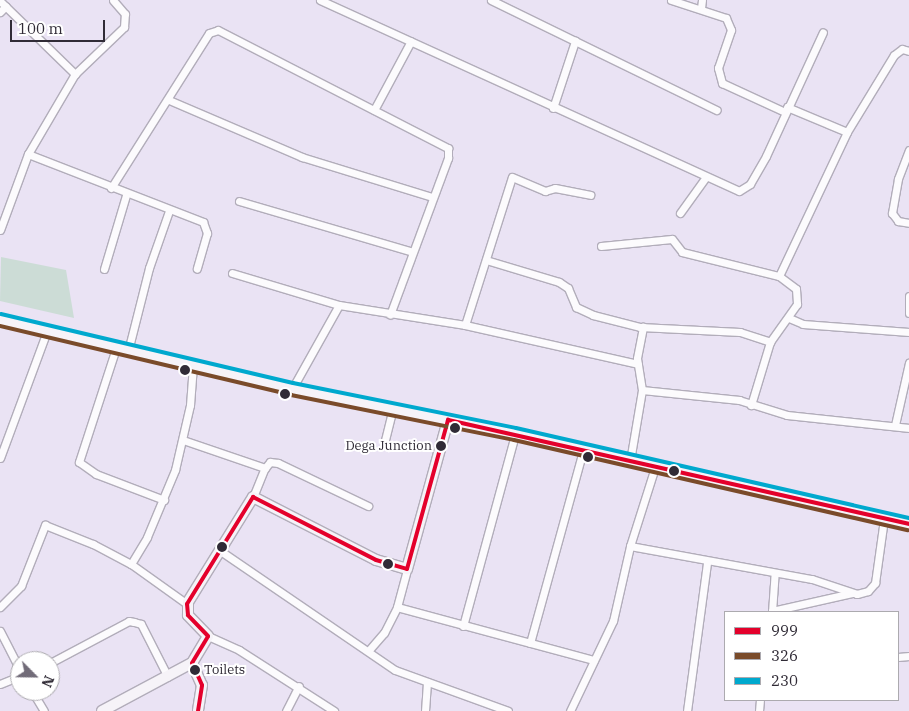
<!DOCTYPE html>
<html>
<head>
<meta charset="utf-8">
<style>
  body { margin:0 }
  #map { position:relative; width:909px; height:711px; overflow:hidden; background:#eae3f4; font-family:"IBM Plex Serif",serif }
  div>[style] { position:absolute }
  .green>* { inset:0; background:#ccdcd6 }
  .roads { filter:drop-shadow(1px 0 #b2adba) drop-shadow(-1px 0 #b2adba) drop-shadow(0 1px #b2adba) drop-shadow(0 -1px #b2adba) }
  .street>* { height:7px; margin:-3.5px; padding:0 3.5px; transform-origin:3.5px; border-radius:3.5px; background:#fcfbfd }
  .secondary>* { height:10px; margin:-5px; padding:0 5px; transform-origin:5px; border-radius:5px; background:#f6f3f8 }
  .bus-1>* { height:4px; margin:-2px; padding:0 2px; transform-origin:2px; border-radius:2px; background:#e4002b }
  .bus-2>* { height:4px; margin:-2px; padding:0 2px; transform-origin:2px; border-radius:2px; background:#7a4b2a }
  .bus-3>* { height:4px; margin:-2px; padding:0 2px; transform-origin:2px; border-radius:2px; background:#00a9ce }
  .dots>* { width:14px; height:14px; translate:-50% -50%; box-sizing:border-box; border:2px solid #fff; border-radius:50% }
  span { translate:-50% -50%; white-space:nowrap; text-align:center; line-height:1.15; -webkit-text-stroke:4px #fff; paint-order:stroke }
  .bus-label { font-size:13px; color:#302b36 }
  .right { translate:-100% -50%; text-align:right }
  .left { translate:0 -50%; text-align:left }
  .legend { position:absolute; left:724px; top:611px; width:175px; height:90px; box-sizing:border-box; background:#fff; border:1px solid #acaaaf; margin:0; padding:6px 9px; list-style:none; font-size:15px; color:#302b36 }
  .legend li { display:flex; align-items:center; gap:10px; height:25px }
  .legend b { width:25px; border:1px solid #acaaaf }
  .north { position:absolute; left:10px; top:651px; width:50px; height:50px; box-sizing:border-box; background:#fff; border:1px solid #acaaaf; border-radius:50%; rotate:113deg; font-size:14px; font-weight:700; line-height:20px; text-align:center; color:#302b36 }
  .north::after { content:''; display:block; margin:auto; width:18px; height:22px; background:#716b78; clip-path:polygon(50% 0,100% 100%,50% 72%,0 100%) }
  .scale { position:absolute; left:10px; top:20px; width:95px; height:22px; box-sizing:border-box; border:2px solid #302b36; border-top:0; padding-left:6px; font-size:15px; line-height:18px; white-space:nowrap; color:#302b36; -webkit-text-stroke:4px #fff; paint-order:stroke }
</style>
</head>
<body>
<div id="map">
  <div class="green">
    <div style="clip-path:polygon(1px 257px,66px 270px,74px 318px,0 301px)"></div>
  </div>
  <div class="roads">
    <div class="street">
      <div style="left:320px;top:0;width:460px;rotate:24.5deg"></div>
      <div style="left:739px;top:191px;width:13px;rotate:-32deg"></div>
      <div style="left:750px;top:184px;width:32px;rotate:-60deg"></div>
      <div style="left:766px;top:156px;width:136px;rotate:-65.3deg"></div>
      <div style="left:491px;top:0;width:251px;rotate:26deg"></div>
      <div style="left:671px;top:0;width:58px;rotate:18.1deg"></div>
      <div style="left:726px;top:18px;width:13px;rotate:67deg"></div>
      <div style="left:731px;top:30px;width:40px;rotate:108.9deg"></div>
      <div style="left:718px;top:68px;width:16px;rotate:75deg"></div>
      <div style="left:722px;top:83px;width:69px;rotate:24.7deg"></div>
      <div style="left:0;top:1px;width:105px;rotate:44.2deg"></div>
      <div style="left:701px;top:8px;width:8px;rotate:-83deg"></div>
      <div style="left:0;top:12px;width:8px;rotate:-45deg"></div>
      <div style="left:169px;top:100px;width:145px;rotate:23.2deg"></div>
      <div style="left:302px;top:157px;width:136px;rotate:17.1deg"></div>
      <div style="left:787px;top:107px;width:65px;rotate:22.6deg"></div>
      <div style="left:553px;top:108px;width:71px;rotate:-71.8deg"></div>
      <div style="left:374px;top:110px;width:78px;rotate:-61.8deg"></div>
      <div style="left:909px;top:150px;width:31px;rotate:111deg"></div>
      <div style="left:898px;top:179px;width:35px;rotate:100deg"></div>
      <div style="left:892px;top:213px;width:10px;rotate:53deg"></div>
      <div style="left:898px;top:221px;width:11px;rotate:10deg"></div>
      <div style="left:28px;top:154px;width:188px;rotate:21.2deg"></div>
      <div style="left:203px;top:222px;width:12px;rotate:70deg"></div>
      <div style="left:207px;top:233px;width:37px;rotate:106deg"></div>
      <div style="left:111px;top:188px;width:183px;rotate:-57.7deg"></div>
      <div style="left:209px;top:33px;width:9px;rotate:-18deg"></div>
      <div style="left:218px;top:30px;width:259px;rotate:27.2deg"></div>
      <div style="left:448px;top:148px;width:10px;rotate:90deg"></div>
      <div style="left:448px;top:158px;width:167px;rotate:110.3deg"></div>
      <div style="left:239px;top:201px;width:181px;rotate:16.3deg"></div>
      <div style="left:680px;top:213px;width:44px;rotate:-54.2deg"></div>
      <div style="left:0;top:230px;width:81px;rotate:-69.8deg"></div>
      <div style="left:28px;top:154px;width:93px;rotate:-59.6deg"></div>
      <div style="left:75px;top:74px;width:68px;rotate:-43.8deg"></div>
      <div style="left:124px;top:27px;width:13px;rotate:-86deg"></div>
      <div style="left:125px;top:14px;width:18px;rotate:-131deg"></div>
      <div style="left:601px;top:246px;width:71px;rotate:-5.6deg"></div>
      <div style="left:672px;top:239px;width:16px;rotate:52deg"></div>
      <div style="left:682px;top:252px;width:100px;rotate:13.9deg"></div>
      <div style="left:779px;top:276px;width:21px;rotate:37deg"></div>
      <div style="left:796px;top:289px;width:15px;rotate:86deg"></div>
      <div style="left:797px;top:304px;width:47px;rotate:125.4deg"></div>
      <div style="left:770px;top:342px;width:66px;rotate:106.8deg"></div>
      <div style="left:486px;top:260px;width:76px;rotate:16.8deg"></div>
      <div style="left:559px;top:282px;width:11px;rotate:34deg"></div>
      <div style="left:568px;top:288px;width:21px;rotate:67deg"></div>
      <div style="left:576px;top:307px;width:19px;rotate:25deg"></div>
      <div style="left:593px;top:315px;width:49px;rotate:14.3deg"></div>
      <div style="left:640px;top:327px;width:100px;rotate:2.9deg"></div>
      <div style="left:740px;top:332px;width:32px;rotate:18deg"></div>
      <div style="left:104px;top:269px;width:77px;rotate:-73.4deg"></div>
      <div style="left:232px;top:273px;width:112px;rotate:16.7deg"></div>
      <div style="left:339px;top:305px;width:128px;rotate:9deg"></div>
      <div style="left:465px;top:325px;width:177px;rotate:12.7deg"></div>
      <div style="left:779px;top:276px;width:159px;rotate:-64.7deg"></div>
      <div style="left:847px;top:132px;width:90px;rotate:-58.6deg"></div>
      <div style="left:894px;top:55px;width:10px;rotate:-37deg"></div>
      <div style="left:902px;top:49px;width:7px;rotate:16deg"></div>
      <div style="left:909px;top:296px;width:17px;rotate:90deg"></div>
      <div style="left:789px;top:318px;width:15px;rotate:23deg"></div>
      <div style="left:803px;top:324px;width:106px;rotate:4.3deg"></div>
      <div style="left:465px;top:325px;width:155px;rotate:-72.4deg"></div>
      <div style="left:512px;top:177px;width:36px;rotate:23deg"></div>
      <div style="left:545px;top:191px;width:10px;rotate:-17deg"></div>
      <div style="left:555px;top:188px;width:36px;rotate:11deg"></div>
      <div style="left:116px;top:348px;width:120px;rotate:108deg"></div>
      <div style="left:79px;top:462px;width:21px;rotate:35deg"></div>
      <div style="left:96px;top:474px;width:73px;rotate:20.9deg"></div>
      <div style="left:128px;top:351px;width:86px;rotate:-75.8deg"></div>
      <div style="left:149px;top:268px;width:60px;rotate:-70.7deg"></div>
      <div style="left:292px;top:389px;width:96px;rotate:-60.8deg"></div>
      <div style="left:642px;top:390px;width:98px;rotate:5.9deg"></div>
      <div style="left:739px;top:400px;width:50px;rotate:17.4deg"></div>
      <div style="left:787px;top:415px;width:123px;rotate:6.1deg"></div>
      <div style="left:895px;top:425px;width:64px;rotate:-77.3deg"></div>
      <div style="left:183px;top:440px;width:87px;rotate:18.9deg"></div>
      <div style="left:385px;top:440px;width:32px;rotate:-76deg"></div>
      <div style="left:0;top:458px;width:135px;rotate:-69.7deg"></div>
      <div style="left:630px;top:461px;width:72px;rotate:-80.4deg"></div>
      <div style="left:642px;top:390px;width:32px;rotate:-99deg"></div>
      <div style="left:637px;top:358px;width:32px;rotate:-79deg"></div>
      <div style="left:253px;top:497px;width:31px;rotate:-68deg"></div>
      <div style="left:265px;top:468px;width:8px;rotate:-50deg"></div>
      <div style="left:270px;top:462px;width:8px;rotate:7deg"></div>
      <div style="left:278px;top:463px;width:100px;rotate:25.5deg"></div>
      <div style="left:630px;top:546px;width:185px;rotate:10.3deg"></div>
      <div style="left:812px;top:579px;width:47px;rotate:18.4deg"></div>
      <div style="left:857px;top:594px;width:11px;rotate:-15deg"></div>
      <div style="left:868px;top:591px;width:11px;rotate:-49deg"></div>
      <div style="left:875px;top:583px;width:65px;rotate:-82deg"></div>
      <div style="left:222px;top:552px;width:209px;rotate:34.3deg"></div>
      <div style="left:395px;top:670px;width:120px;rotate:19.9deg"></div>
      <div style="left:131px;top:564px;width:31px;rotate:-59deg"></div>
      <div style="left:147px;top:537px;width:73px;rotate:-67.3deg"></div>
      <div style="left:175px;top:470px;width:67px;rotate:-77deg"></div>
      <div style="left:190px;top:405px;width:40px;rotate:-85.7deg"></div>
      <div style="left:0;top:607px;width:30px;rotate:-45deg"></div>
      <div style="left:21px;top:586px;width:66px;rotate:-68.5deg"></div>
      <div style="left:45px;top:525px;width:52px;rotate:21.6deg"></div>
      <div style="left:93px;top:544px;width:43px;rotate:27.8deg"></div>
      <div style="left:131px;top:564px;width:69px;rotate:35.5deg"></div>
      <div style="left:397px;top:607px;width:204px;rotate:15.1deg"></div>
      <div style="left:772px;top:611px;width:82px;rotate:-12.7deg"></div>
      <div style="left:772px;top:612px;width:39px;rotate:-86deg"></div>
      <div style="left:463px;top:626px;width:199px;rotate:-74.8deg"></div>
      <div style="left:0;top:631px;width:44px;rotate:62.9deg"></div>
      <div style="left:208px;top:636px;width:34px;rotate:24deg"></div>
      <div style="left:239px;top:650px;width:113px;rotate:32.7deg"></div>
      <div style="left:530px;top:643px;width:200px;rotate:-74.6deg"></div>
      <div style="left:369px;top:650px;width:23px;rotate:-49deg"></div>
      <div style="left:384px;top:633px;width:29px;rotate:-63deg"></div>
      <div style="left:397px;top:607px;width:39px;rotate:-75deg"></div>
      <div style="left:898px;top:657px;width:11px;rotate:-5deg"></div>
      <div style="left:50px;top:663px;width:89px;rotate:-28deg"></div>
      <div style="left:129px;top:621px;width:5px;rotate:11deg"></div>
      <div style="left:134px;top:622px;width:7px;rotate:16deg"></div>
      <div style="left:141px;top:624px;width:59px;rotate:63deg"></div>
      <div style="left:0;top:684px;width:22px;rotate:-22deg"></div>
      <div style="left:32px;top:691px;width:23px;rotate:59deg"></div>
      <div style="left:286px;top:711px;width:28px;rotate:-63deg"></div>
      <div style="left:425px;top:711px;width:29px;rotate:-86deg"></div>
      <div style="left:570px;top:711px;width:100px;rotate:-64.5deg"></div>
      <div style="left:613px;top:621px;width:77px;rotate:-77.2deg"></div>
      <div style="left:630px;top:546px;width:83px;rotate:-72.4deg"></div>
      <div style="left:687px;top:711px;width:149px;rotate:-82.3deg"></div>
      <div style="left:759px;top:711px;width:11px;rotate:-85deg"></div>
    </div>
    <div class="secondary">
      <div style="left:0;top:320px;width:300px;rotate:13.3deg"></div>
      <div style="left:292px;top:389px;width:227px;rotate:11.4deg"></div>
      <div style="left:515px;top:434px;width:404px;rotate:12.9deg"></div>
      <div style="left:192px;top:663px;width:24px;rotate:66deg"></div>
      <div style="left:202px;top:685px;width:26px;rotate:99deg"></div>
      <div style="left:102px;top:711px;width:102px;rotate:-28.1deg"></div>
      <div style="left:192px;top:663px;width:31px;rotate:-59deg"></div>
      <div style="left:208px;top:636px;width:29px;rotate:-134deg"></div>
      <div style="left:188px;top:615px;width:13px;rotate:-90deg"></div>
      <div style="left:188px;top:602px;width:123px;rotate:-58.2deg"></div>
      <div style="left:253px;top:497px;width:138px;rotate:27.1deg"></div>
      <div style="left:376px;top:560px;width:32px;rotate:16deg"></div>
      <div style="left:407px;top:569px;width:155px;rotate:-74.6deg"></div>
    </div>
  </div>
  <div class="bus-1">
    <div style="left:448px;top:420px;width:473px;rotate:12.7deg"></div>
    <div style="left:253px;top:497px;width:138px;rotate:27.1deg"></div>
    <div style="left:376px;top:560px;width:32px;rotate:16deg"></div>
    <div style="left:407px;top:569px;width:155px;rotate:-74.6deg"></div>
    <div style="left:198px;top:711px;width:26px;rotate:-81deg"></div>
    <div style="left:202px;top:685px;width:24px;rotate:-114deg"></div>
    <div style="left:192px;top:663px;width:31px;rotate:-59deg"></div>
    <div style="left:208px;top:636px;width:29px;rotate:-134deg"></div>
    <div style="left:188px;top:615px;width:11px;rotate:-95deg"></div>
    <div style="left:187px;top:604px;width:126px;rotate:-58.3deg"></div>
  </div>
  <div class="bus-2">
    <div style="left:0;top:326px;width:299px;rotate:13.3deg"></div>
    <div style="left:291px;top:395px;width:227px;rotate:11.4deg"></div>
    <div style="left:514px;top:440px;width:404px;rotate:12.9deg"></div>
  </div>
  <div class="bus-3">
    <div style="left:1px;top:314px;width:300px;rotate:13.3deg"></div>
    <div style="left:293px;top:383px;width:227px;rotate:11.4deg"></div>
    <div style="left:516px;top:428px;width:403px;rotate:12.9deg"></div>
  </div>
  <div class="dots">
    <div style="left:185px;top:370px;background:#302b36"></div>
    <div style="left:285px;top:394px;background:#302b36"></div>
    <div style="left:455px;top:428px;background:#302b36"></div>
    <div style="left:441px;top:446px;background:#302b36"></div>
    <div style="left:588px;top:457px;background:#302b36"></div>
    <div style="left:674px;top:471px;background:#302b36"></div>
    <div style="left:222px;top:547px;background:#302b36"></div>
    <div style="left:388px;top:564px;background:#302b36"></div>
    <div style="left:195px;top:670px;background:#302b36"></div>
  </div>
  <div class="bus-label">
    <span class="right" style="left:432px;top:446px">Dega Junction</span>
    <span class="left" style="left:204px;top:670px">Toilets</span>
  </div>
  <ul class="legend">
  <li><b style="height:6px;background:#e4002b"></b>999</li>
  <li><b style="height:6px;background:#7a4b2a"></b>326</li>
  <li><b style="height:6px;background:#00a9ce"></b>230</li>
  </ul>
  <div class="north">N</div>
  <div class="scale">100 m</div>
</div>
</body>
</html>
